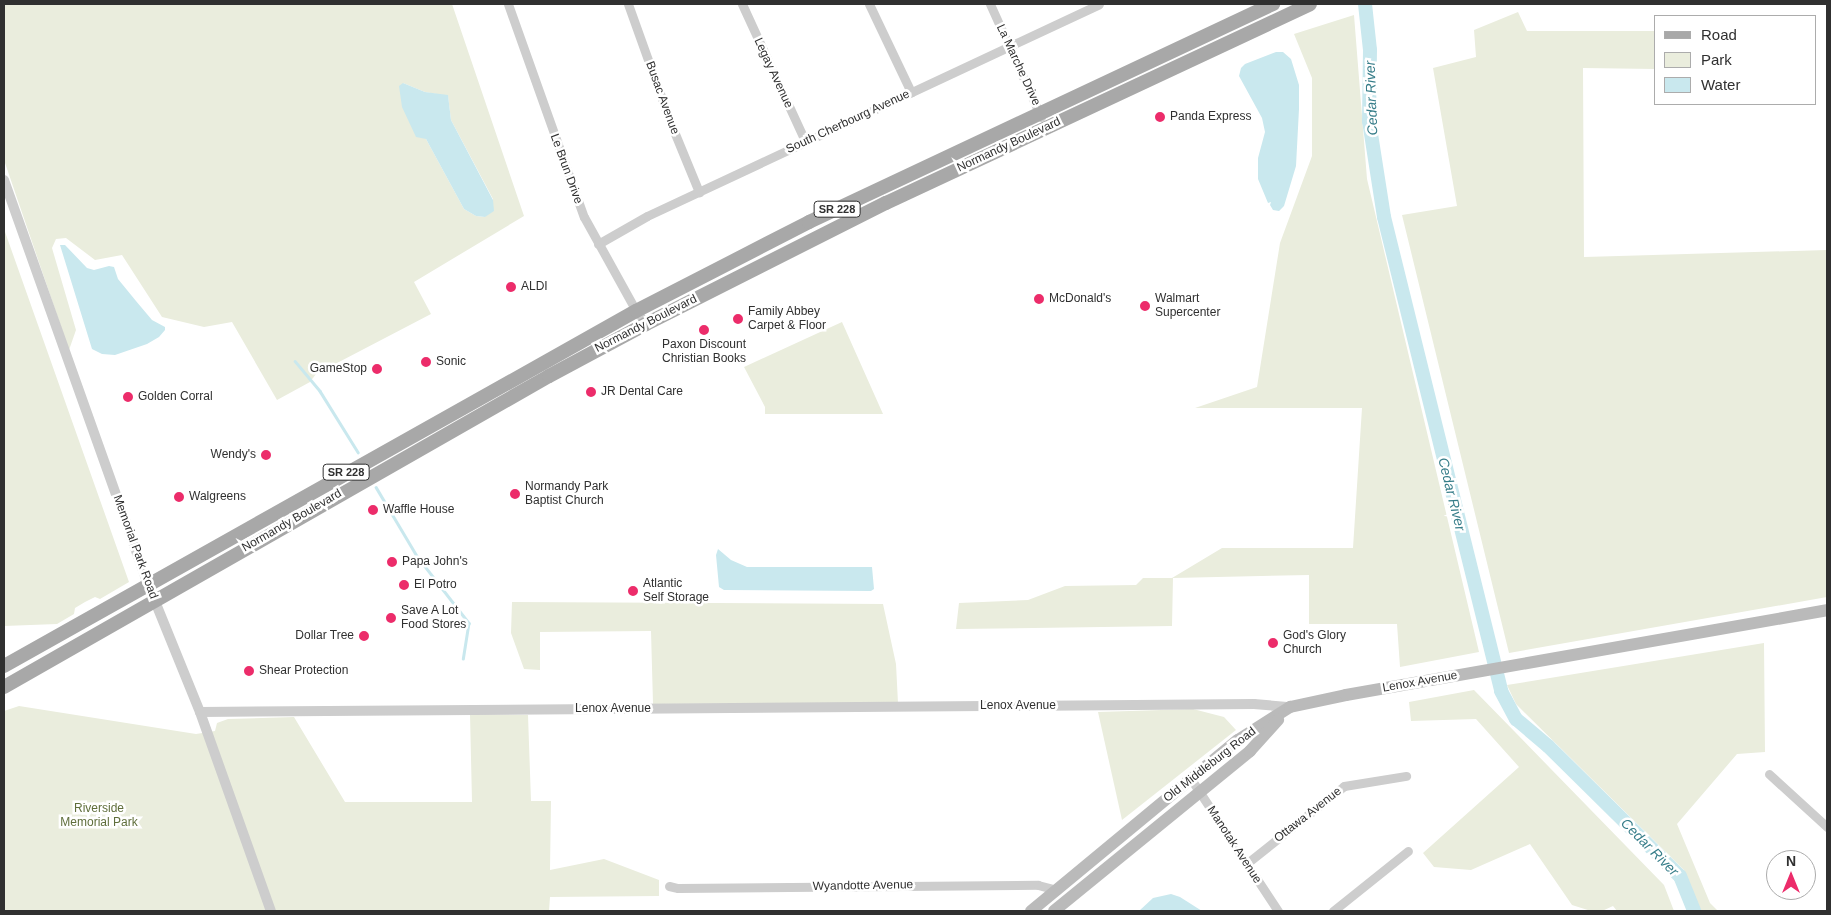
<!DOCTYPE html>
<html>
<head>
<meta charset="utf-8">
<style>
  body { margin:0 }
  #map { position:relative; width:1831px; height:915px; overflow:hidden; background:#fff; font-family:Helvetica,sans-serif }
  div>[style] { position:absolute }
  .green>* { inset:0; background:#eaeddd }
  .water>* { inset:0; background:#c9e8ee }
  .stream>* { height:2.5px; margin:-1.25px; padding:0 1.25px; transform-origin:1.25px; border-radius:1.25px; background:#c9e8ee }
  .river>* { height:14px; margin:-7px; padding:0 7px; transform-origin:7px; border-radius:7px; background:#c9e8ee }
  .minor>* { height:9px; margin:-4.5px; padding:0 4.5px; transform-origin:4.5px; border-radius:4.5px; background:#cdcdcd }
  .tertiary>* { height:10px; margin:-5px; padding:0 5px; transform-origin:5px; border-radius:5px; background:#cdcdcd }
  .secondary>* { height:12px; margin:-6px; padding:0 6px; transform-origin:6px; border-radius:6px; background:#bababa }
  .primary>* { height:14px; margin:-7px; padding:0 7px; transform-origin:7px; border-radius:7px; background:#a8a8a8 }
  .dots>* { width:14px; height:14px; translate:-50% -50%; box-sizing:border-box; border:2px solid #fff; border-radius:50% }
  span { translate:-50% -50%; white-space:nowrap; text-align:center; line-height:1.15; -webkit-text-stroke:5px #fff; paint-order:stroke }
  .shield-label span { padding:1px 4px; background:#fff; border:1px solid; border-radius:4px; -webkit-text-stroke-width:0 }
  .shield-label { font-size:11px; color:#303030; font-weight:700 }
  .street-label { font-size:12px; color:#303030 }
  .poi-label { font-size:12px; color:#303030 }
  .left { translate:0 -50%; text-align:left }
  .right { translate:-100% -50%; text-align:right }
  .park-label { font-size:12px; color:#5f6e3b }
  .water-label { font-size:14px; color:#367d89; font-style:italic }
  .frame { position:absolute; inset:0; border:5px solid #303030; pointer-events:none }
  .legend { position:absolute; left:1654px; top:15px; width:162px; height:90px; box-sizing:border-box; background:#fff; border:1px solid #acacac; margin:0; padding:6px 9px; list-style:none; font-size:15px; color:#303030 }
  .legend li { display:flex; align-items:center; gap:10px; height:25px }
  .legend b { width:25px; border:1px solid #acacac }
  .north { position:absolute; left:1766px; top:850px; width:50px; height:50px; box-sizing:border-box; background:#fff; border:1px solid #acacac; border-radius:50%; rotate:0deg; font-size:14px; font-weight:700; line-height:20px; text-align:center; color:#303030 }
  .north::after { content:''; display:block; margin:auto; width:18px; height:22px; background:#ec2c6a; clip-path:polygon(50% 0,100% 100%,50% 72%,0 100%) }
</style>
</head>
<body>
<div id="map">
  <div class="green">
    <div style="clip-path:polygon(evenodd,4px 4px,452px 4px,524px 216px,414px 282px,431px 314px,316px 374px,310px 382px,277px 400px,232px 322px,204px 327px,162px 317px,122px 255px,95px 260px,66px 238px,56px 239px,52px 248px,76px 330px,69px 350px,4px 160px,4px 4px,403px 83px,425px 92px,448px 96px,451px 120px,493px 199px,485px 217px,476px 216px,464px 209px,426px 139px,403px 83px)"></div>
    <div style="clip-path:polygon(1518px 12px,1527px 31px,1655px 31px,1655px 69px,1583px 68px,1584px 257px,1827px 250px,1827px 597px,1509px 653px,1402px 215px,1457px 206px,1433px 68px,1476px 57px,1474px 30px)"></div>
    <div style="clip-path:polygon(1354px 15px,1367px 179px,1479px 652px,1400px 667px,1397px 624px,1309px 624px,1309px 575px,1173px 578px,1172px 626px,956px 629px,959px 603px,1028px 600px,1065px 586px,1136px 585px,1143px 578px,1172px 578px,1222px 548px,1353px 548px,1362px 408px,1195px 408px,1257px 387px,1280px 243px,1312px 156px,1312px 78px,1294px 34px)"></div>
    <div style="clip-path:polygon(4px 229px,129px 582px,100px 599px,95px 597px,85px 602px,75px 608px,74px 614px,57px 624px,4px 626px)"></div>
    <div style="clip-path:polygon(842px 322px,883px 414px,765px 414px,765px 407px,744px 367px)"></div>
    <div style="clip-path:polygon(512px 602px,883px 604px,896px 664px,898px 703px,653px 704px,651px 631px,540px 632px,540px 670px,524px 669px,511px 633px)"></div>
    <div style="clip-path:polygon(1764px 643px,1765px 752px,1737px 754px,1677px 824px,1710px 903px,1718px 911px,1700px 911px,1684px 870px,1516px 704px,1507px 685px)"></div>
    <div style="clip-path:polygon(1474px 690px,1664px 885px,1674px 911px,1617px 911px,1613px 906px,1602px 911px,1591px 911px,1572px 905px,1530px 844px,1471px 870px,1434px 867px,1423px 853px,1519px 767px,1476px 719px,1411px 721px,1409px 702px)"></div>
    <div style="clip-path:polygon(19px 706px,196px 734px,215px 731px,217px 723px,228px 719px,294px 717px,345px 802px,472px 802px,470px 714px,528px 715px,531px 801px,551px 801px,550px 870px,604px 859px,659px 880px,659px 896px,550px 897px,549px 911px,4px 911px,4px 711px)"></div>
    <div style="clip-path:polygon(1193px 709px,1224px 717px,1236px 730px,1122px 820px,1098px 712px)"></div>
  </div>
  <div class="water">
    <div style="clip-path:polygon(1276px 52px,1283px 52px,1291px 59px,1299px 85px,1299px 109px,1296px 166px,1284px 206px,1279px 211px,1273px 210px,1270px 205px,1271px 202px,1268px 203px,1258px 179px,1258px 158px,1265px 132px,1262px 118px,1239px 76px,1241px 68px,1245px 64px)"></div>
    <div style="clip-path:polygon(403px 83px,425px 92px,448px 95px,451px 120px,493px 200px,494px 211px,485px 217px,476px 216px,464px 209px,426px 139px,416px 137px,402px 107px,399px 86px)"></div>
    <div style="clip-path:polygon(60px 245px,65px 245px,87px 268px,94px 270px,109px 266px,114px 267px,118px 279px,136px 301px,152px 320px,165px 327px,165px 330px,159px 337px,147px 344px,115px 355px,102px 354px,92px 349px)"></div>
    <div style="clip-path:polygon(718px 549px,731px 560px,747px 567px,872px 567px,874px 589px,871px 591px,724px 590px,719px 587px,716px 555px)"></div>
    <div style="clip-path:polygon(1171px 894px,1180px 897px,1202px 911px,1139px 911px,1153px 898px)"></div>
  </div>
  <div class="stream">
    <div style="left:295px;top:361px;width:39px;rotate:50deg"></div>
    <div style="left:320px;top:391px;width:72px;rotate:58.1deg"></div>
    <div style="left:376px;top:487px;width:80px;rotate:59.3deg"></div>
    <div style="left:417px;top:556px;width:85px;rotate:52.2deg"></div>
    <div style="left:469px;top:623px;width:36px;rotate:99deg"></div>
  </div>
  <div class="river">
    <div style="left:1365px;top:4px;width:46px;rotate:83.8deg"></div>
    <div style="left:1370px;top:50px;width:71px;rotate:90.8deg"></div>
    <div style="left:1369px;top:121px;width:97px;rotate:81.1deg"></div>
    <div style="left:1384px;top:217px;width:488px;rotate:76.1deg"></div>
    <div style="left:1501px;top:691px;width:32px;rotate:62deg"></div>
    <div style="left:1516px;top:719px;width:42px;rotate:40.2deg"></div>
    <div style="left:1548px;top:746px;width:185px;rotate:44.6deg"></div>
    <div style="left:1680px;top:876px;width:38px;rotate:68deg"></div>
  </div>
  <div class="minor">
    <div style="left:508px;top:4px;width:226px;rotate:70.4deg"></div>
    <div style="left:584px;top:217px;width:107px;rotate:61deg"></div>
    <div style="left:636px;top:311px;width:16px;rotate:52deg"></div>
    <div style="left:628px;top:4px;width:127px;rotate:70.3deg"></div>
    <div style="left:671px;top:124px;width:74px;rotate:67.6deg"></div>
    <div style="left:742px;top:4px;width:151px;rotate:65.3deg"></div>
    <div style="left:869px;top:4px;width:98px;rotate:64.5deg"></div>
    <div style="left:990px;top:4px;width:124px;rotate:65.7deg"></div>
    <div style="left:598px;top:244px;width:56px;rotate:-29.7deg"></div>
    <div style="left:647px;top:216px;width:499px;rotate:-25.1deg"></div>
    <div style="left:1769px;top:774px;width:79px;rotate:42.4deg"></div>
    <div style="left:1191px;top:779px;width:158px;rotate:56.6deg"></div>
    <div style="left:1246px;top:864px;width:125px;rotate:-38.5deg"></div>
    <div style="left:1344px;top:786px;width:63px;rotate:-9.2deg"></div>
    <div style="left:669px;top:886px;width:9px;rotate:13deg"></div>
    <div style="left:678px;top:888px;width:360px;rotate:-0.5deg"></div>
    <div style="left:1038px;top:885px;width:20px;rotate:15deg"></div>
    <div style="left:1333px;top:911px;width:96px;rotate:-38.7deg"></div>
  </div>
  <div class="tertiary">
    <div style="left:4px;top:180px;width:429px;rotate:70.4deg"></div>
    <div style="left:148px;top:584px;width:138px;rotate:67.9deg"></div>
    <div style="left:200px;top:712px;width:211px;rotate:70.4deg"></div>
    <div style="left:200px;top:712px;width:1054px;rotate:-0.43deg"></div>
    <div style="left:1254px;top:704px;width:36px;rotate:5deg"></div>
  </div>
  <div class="secondary">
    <div style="left:1031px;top:911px;width:268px;rotate:-39.6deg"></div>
    <div style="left:1238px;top:740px;width:62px;rotate:-32.4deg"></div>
    <div style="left:1290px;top:707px;width:57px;rotate:-12.1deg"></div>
    <div style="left:1346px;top:695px;width:488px;rotate:-10deg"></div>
    <div style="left:1054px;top:911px;width:253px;rotate:-39.2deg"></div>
    <div style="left:1250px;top:751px;width:42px;rotate:-47.9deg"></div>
  </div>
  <div class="primary">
    <div style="left:4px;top:666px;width:725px;rotate:-29.32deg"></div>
    <div style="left:636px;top:311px;width:195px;rotate:-27.2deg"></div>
    <div style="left:809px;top:222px;width:513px;rotate:-25.17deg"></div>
    <div style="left:4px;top:687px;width:627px;rotate:-29.71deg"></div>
    <div style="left:549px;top:376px;width:110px;rotate:-28.2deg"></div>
    <div style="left:646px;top:324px;width:269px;rotate:-26.8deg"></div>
    <div style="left:886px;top:203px;width:468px;rotate:-25.1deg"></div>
  </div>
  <div class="dots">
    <div style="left:1160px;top:117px;background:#ec2c6a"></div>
    <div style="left:511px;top:287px;background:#ec2c6a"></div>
    <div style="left:1039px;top:299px;background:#ec2c6a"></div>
    <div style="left:1145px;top:306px;background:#ec2c6a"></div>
    <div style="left:738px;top:319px;background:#ec2c6a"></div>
    <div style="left:704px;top:330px;background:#ec2c6a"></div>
    <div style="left:426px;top:362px;background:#ec2c6a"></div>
    <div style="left:377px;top:369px;background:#ec2c6a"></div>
    <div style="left:591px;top:392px;background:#ec2c6a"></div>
    <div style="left:128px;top:397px;background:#ec2c6a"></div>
    <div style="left:266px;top:455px;background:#ec2c6a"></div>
    <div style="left:515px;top:494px;background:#ec2c6a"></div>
    <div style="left:179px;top:497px;background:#ec2c6a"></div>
    <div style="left:373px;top:510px;background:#ec2c6a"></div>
    <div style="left:392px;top:562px;background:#ec2c6a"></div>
    <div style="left:404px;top:585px;background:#ec2c6a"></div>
    <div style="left:633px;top:591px;background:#ec2c6a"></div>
    <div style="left:391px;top:618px;background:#ec2c6a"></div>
    <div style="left:364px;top:636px;background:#ec2c6a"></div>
    <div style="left:1273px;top:643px;background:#ec2c6a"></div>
    <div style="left:249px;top:671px;background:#ec2c6a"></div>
  </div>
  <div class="shield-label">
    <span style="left:837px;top:209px">SR 228</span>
    <span style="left:346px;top:472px">SR 228</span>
  </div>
  <div class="street-label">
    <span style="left:1018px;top:65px;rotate:65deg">La Marche Drive</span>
    <span style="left:773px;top:73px;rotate:65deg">Legay Avenue</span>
    <span style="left:662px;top:98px;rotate:70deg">Busac Avenue</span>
    <span style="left:848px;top:122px;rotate:-25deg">South Cherbourg Avenue</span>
    <span style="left:1009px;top:145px;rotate:-25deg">Normandy Boulevard</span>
    <span style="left:566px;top:169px;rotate:70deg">Le Brun Drive</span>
    <span style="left:646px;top:324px;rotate:-27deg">Normandy Boulevard</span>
    <span style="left:292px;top:521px;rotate:-30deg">Normandy Boulevard</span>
    <span style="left:135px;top:547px;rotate:70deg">Memorial Park Road</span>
    <span style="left:1420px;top:682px;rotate:-10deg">Lenox Avenue</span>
    <span style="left:1018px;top:706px">Lenox Avenue</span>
    <span style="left:613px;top:709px">Lenox Avenue</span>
    <span style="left:1210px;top:765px;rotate:-38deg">Old Middleburg Road</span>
    <span style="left:1308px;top:815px;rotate:-38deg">Ottawa Avenue</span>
    <span style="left:1234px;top:845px;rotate:57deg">Manotak Avenue</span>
    <span style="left:863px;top:886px;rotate:-1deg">Wyandotte Avenue</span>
  </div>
  <div class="poi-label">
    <span class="left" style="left:1170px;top:117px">Panda Express</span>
    <span class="left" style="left:521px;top:287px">ALDI</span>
    <span class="left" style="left:1049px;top:299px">McDonald's</span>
    <span class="left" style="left:1155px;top:306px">Walmart<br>Supercenter</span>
    <span class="left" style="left:748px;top:319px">Family Abbey<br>Carpet &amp; Floor</span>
    <span style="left:704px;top:352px">Paxon Discount<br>Christian Books</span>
    <span class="left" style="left:436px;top:362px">Sonic</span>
    <span class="right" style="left:367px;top:369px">GameStop</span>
    <span class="left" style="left:601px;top:392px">JR Dental Care</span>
    <span class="left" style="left:138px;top:397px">Golden Corral</span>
    <span class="right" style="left:256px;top:455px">Wendy's</span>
    <span class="left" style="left:525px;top:494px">Normandy Park<br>Baptist Church</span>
    <span class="left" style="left:189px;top:497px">Walgreens</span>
    <span class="left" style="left:383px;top:510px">Waffle House</span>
    <span class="left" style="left:402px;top:562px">Papa John's</span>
    <span class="left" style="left:643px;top:591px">Atlantic<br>Self Storage</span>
    <span class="left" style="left:414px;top:585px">El Potro</span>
    <span class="left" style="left:401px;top:618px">Save A Lot<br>Food Stores</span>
    <span class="right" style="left:354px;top:636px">Dollar Tree</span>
    <span class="left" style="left:1283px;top:643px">God's Glory<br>Church</span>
    <span class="left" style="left:259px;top:671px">Shear Protection</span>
  </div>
  <div class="park-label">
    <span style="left:99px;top:816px">Riverside<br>Memorial Park</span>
  </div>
  <div class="water-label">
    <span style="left:1371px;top:98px;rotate:-92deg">Cedar River</span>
    <span style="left:1452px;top:494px;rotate:76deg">Cedar River</span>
    <span style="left:1650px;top:847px;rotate:45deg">Cedar River</span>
  </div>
  <div class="frame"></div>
  <ul class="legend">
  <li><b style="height:6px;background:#a8a8a8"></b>Road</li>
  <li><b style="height:14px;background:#eaeddd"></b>Park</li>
  <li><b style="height:14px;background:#c9e8ee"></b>Water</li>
  </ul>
  <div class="north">N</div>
</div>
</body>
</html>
